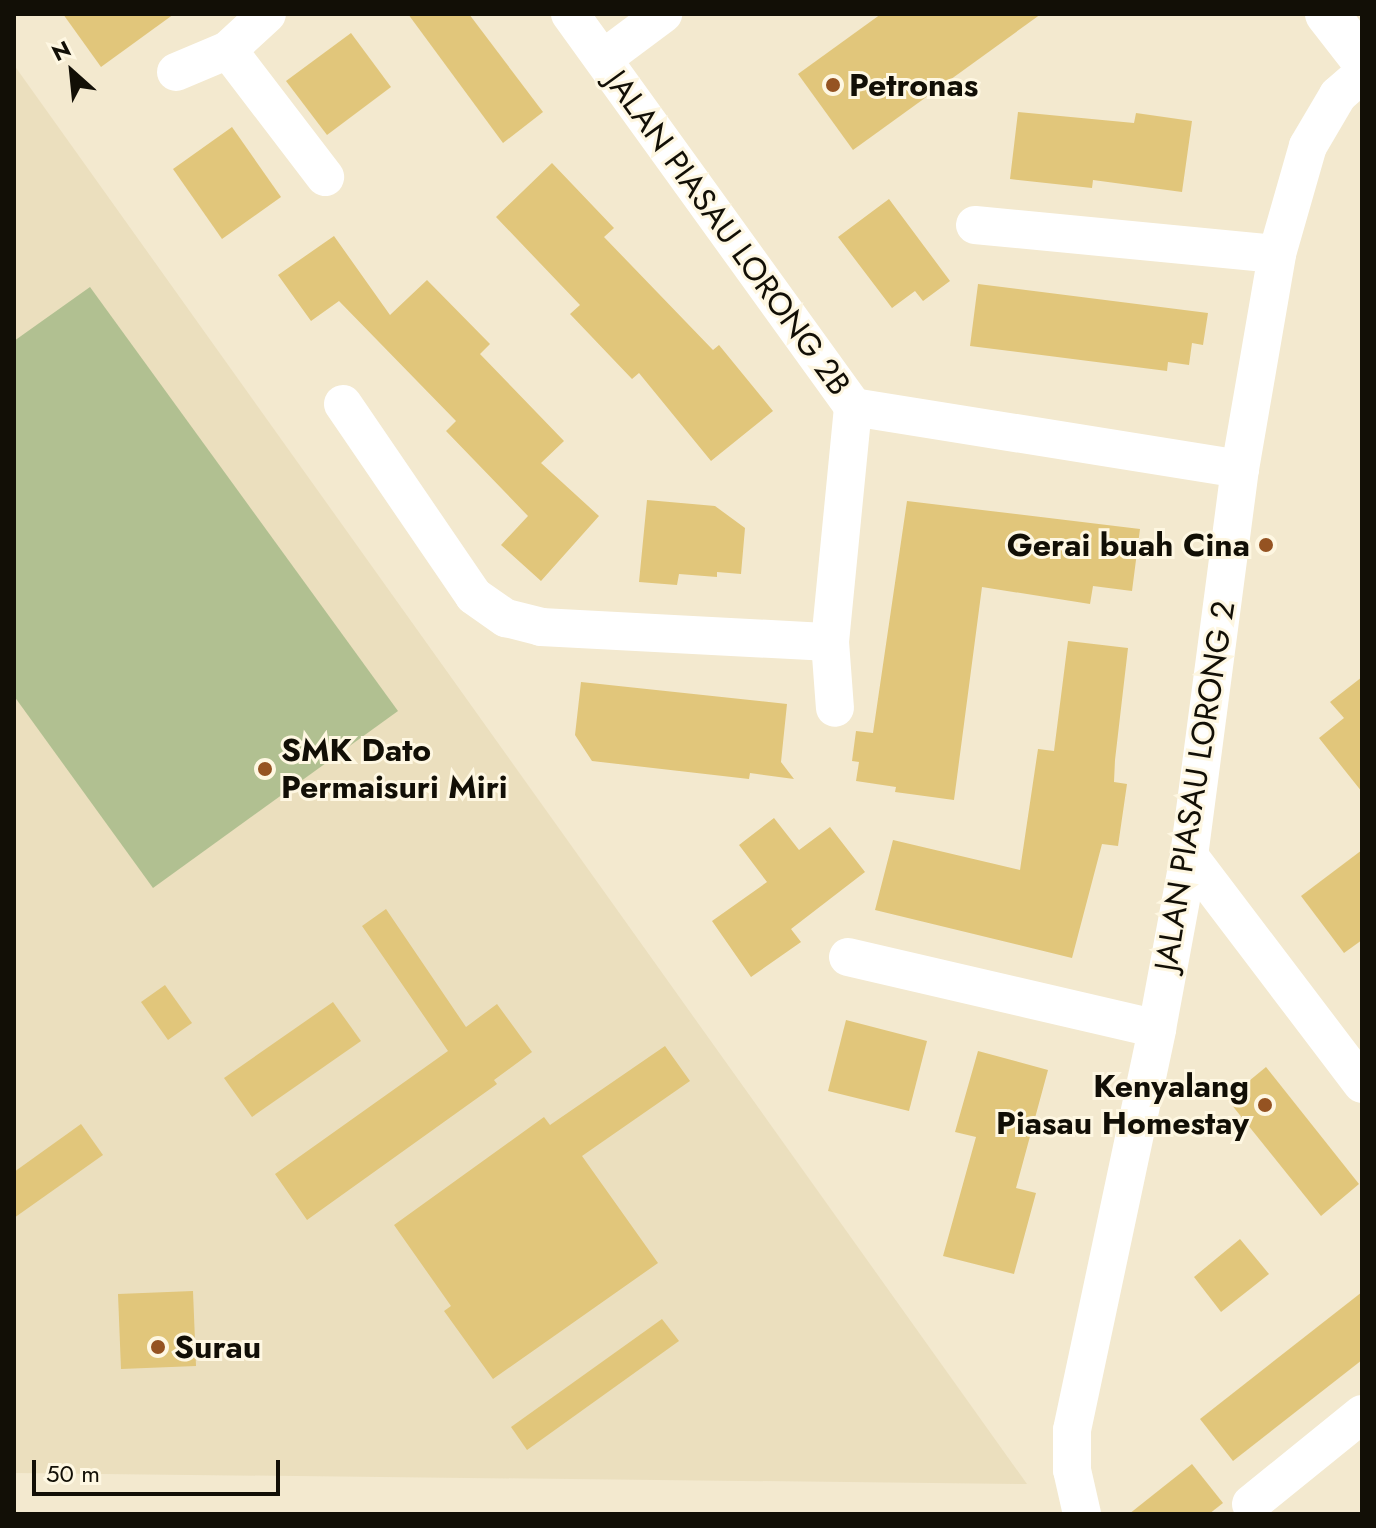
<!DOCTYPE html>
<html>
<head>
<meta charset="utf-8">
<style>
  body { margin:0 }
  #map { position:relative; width:1376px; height:1528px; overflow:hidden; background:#f3e9cf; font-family:Jost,sans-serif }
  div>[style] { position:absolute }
  .built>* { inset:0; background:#ebdfbe }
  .green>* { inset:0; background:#b1c091 }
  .building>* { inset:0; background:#e1c67b }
  .minor>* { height:38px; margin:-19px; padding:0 19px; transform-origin:19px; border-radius:19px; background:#fff }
  .highway>* { height:44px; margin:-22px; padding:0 22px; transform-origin:22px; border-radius:22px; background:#fff }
  .dots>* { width:22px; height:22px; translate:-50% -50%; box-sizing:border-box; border:4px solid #fef7e2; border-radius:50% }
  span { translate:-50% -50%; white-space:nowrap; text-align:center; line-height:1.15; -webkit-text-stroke:6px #fef7e2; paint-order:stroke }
  .poi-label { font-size:32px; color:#120f06; font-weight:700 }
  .left { translate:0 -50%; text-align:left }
  .right { translate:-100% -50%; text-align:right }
  .street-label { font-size:32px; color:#120f06 }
  .frame { position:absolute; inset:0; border:16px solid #120f06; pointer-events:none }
  .north { position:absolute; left:32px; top:32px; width:80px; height:80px; -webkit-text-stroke:6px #fef7e2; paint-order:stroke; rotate:333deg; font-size:22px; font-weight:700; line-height:32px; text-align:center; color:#120f06 }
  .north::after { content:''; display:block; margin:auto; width:28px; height:36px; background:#120f06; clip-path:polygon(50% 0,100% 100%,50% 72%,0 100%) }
  .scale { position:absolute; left:32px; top:1460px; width:248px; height:36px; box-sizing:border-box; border:4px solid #120f06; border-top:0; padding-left:10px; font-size:24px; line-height:28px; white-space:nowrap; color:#120f06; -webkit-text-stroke:6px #fef7e2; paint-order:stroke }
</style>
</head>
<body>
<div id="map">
  <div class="built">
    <div style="clip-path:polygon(14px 65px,1027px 1484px,14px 1473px)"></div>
  </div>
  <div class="green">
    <div style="clip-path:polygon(90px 287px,398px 711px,153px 888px,14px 696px,14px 341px)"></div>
  </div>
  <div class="building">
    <div style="clip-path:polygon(63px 14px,174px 14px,101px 67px)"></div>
    <div style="clip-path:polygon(408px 14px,469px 14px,543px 112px,503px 143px)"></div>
    <div style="clip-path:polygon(881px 14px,1041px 14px,853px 150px,798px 74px)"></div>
    <div style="clip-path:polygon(351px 33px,391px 87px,327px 135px,286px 81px)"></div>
    <div style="clip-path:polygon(1018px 112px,1134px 123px,1136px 113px,1192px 121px,1182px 192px,1093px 180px,1092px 188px,1010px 179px)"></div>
    <div style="clip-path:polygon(232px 127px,281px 197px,222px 239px,173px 169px)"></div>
    <div style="clip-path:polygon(552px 163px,614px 228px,604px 237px,713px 350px,719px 345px,773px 411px,711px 461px,639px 373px,632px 379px,570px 314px,580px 305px,496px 217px)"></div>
    <div style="clip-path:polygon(889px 199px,950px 281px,923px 301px,915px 291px,892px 308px,838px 237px)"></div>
    <div style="clip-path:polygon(334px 236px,390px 315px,427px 280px,490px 344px,480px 354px,564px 441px,541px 463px,599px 516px,541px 581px,501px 545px,528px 516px,446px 431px,456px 421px,339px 301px,311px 321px,278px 275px)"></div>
    <div style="clip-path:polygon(978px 284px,1208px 313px,1203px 345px,1192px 343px,1189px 365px,1168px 362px,1167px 371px,970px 346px)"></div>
    <div style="clip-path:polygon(647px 500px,715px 506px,745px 528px,741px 574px,717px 572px,717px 577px,679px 574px,677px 585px,639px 582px)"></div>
    <div style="clip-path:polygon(907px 501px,1140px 529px,1132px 591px,1093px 586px,1090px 604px,982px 587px,954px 800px,895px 792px,896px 787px,856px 781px,859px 762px,852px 761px,856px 731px,873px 733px)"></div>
    <div style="clip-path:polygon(1068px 641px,1128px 648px,1115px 760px,1114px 782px,1127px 784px,1118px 846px,1102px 844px,1072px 958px,875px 910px,893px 840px,1020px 870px,1038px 749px,1054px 751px)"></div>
    <div style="clip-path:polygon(1362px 677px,1362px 792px,1319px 738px,1344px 718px,1330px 702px)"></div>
    <div style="clip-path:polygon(581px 682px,787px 704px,781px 762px,794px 779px,750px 773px,749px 779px,592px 761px,575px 735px)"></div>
    <div style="clip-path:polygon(774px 818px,799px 850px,830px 827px,865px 872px,791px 929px,801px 942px,751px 977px,712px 921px,767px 882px,739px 845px)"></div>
    <div style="clip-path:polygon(1362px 850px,1362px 940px,1344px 953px,1301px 896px)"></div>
    <div style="clip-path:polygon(386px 909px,466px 1027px,497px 1004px,532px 1052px,494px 1080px,497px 1084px,307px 1220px,275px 1174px,448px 1051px,362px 926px)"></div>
    <div style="clip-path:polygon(165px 985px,192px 1023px,168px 1040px,141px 1002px)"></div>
    <div style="clip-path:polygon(333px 1002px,361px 1041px,252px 1117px,224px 1078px)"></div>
    <div style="clip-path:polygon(846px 1020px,927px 1041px,909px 1111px,828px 1091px)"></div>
    <div style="clip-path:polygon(665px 1046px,690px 1081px,582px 1156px,658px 1263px,493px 1379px,444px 1311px,451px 1306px,394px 1225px,544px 1117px,550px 1125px)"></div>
    <div style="clip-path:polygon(978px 1051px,1048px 1070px,1016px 1188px,1036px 1193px,1014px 1274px,943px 1256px,976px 1137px,955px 1132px)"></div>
    <div style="clip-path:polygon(1266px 1067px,1359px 1184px,1321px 1216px,1227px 1099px)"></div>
    <div style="clip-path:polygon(81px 1124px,103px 1155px,14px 1218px,14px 1172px)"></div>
    <div style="clip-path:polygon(1240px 1239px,1269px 1274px,1221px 1312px,1194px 1277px)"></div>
    <div style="clip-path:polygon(193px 1291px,196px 1366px,121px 1369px,118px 1294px)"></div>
    <div style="clip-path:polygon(1362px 1292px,1362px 1360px,1233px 1461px,1200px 1419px)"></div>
    <div style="clip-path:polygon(662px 1319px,679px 1341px,527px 1450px,511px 1427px)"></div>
    <div style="clip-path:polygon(1192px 1464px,1223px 1503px,1209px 1514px,1129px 1514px)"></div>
  </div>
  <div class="minor">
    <div style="left:570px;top:14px;width:484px;rotate:54.2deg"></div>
    <div style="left:853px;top:407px;width:392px;rotate:9.1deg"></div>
    <div style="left:228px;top:50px;width:160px;rotate:52.6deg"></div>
    <div style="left:604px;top:58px;width:74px;rotate:-36.7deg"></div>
    <div style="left:176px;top:72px;width:56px;rotate:-22.9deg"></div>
    <div style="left:228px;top:50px;width:53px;rotate:-42.7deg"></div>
    <div style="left:975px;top:225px;width:303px;rotate:5.5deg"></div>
    <div style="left:343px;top:404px;width:232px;rotate:55.7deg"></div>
    <div style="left:474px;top:596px;width:39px;rotate:35deg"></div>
    <div style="left:506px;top:618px;width:36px;rotate:14deg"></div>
    <div style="left:541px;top:627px;width:289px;rotate:3deg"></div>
    <div style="left:830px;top:642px;width:236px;rotate:-84.4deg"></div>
    <div style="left:830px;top:642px;width:66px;rotate:85.7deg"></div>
    <div style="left:1189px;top:856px;width:286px;rotate:52.8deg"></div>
    <div style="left:848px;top:957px;width:317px;rotate:13.1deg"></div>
    <div style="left:1251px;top:1504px;width:143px;rotate:-39deg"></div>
    <div style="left:1082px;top:1514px;width:45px;rotate:-102.8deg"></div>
    <div style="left:1072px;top:1470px;width:40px;rotate:-90deg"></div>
    <div style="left:1072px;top:1430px;width:410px;rotate:-78deg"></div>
    <div style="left:1157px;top:1029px;width:176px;rotate:-79.5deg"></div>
    <div style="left:1189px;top:856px;width:390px;rotate:-82.5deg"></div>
    <div style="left:1240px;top:469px;width:218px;rotate:-80.2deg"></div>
    <div style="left:1277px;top:254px;width:112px;rotate:-74deg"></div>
    <div style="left:1308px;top:146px;width:59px;rotate:-59.5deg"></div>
    <div style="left:1338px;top:95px;width:32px;rotate:-41deg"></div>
  </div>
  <div class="highway">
    <div style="left:1327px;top:14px;width:57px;rotate:52.1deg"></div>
  </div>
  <div class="dots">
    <div style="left:833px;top:85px;background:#955322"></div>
    <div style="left:1266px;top:545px;background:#955322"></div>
    <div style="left:265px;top:769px;background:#955322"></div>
    <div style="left:1265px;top:1105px;background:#955322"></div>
    <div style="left:158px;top:1347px;background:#955322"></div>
  </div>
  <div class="poi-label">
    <span class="left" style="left:849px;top:85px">Petronas</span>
    <span class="right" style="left:1250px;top:545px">Gerai buah Cina</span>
    <span class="left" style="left:281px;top:769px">SMK Dato<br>Permaisuri Miri</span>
    <span class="right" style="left:1249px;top:1105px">Kenyalang<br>Piasau Homestay</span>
    <span class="left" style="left:174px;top:1347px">Surau</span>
  </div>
  <div class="street-label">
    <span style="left:728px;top:233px;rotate:54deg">JALAN PIASAU LORONG 2B</span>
    <span style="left:1195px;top:786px;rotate:-81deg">JALAN PIASAU LORONG 2</span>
  </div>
  <div class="frame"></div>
  <div class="north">N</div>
  <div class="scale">50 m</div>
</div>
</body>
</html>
